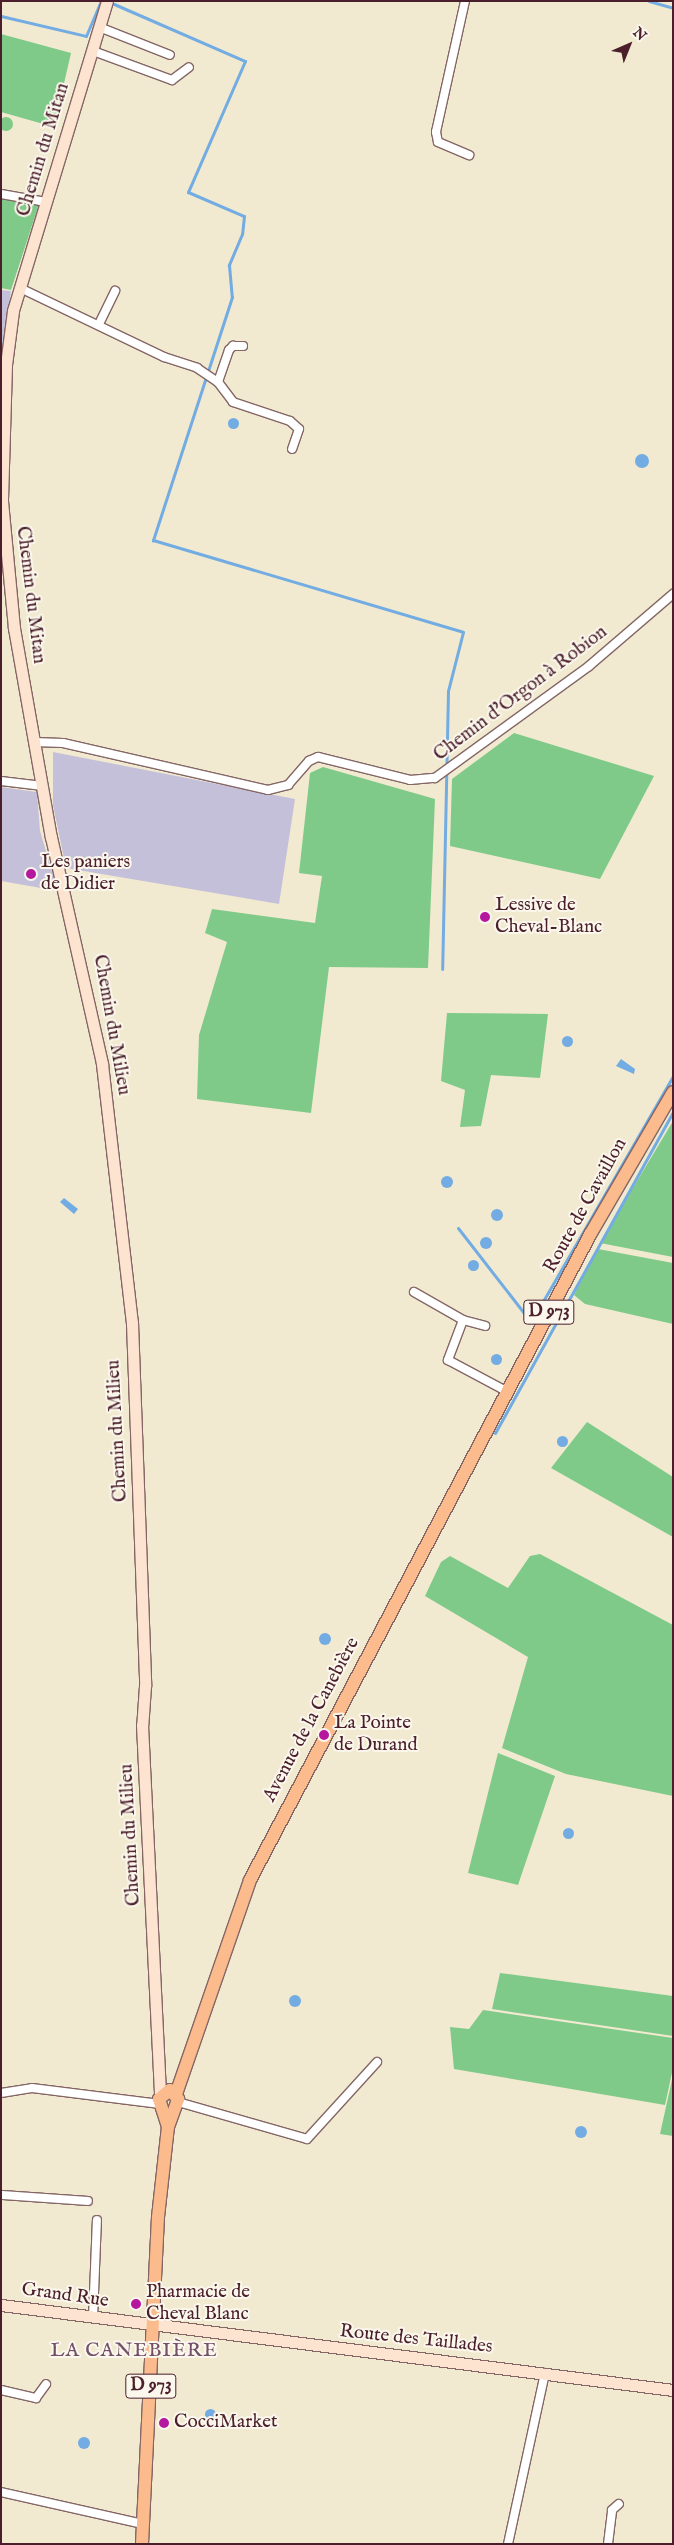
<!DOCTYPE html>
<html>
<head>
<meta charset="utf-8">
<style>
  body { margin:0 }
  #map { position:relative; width:674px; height:2545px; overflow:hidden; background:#f1ead1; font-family:"IM FELL English",serif }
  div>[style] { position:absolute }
  .industrial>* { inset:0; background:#c5c0da }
  .green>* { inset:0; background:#7fca88 }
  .round { border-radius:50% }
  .water>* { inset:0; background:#72ace2 }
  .stream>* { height:3px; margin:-1.5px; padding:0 1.5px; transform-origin:1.5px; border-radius:1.5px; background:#72ace2 }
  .roads { filter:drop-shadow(1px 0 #846665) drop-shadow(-1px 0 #846665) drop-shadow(0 1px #846665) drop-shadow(0 -1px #846665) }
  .street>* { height:8px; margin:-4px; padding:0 4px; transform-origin:4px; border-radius:4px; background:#fff }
  .secondary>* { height:11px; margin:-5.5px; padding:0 5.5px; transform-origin:5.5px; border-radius:5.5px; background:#fde4d1 }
  .primary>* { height:12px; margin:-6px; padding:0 6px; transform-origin:6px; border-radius:6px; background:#fbbb8c }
  .dots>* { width:14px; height:14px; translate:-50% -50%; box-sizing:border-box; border:2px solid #fbf7ec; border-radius:50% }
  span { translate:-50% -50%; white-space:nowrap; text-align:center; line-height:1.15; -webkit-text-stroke:4px #fbf7ec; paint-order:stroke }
  .shield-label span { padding:1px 4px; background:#fbf7ec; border:1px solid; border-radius:4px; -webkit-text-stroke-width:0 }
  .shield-label { font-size:18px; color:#4a1f2b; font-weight:700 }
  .street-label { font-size:19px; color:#4a1f2b }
  .poi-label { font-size:19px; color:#4a1f2b }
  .left { translate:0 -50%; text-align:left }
  .neighbourhood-label { font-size:20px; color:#734f69; letter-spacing:1px }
  .frame { position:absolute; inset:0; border:2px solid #4a1f2b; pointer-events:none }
  .north { position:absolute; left:604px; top:20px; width:50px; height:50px; -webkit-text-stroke:4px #fbf7ec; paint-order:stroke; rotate:44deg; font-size:14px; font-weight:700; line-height:20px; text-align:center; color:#4a1f2b }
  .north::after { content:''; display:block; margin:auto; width:18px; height:22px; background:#4a1f2b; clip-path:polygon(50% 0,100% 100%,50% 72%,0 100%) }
</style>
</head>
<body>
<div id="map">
  <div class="industrial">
    <div style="clip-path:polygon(1px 290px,11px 291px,1px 363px)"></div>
    <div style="clip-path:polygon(53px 752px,295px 799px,279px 904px,66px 868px,53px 805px)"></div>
    <div style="clip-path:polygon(1px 787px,37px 792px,40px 831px,58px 891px,1px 881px)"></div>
  </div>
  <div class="green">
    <div style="clip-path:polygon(1px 34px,71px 53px,54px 127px,1px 112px)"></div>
    <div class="round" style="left:-1px;top:117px;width:14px;height:14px"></div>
    <div style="clip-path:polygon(1px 197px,39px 204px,11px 290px,1px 288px)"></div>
    <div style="clip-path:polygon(514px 733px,654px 776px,600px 879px,450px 846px,452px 779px)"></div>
    <div style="clip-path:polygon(323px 767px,435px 799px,428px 968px,329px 967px,311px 1113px,197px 1099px,199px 1035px,227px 942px,205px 933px,212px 909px,315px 923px,322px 876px,299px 873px,310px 773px)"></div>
    <div style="clip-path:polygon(447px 1013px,548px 1014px,540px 1078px,491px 1075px,481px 1126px,460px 1127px,465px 1090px,441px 1081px)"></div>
    <div style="clip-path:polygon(673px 1121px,673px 1257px,600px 1243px)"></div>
    <div style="clip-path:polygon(598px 1249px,673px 1263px,673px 1324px,585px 1304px,574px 1295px)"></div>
    <div style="clip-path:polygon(587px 1422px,673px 1477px,673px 1537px,551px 1468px)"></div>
    <div style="clip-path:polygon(540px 1554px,673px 1625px,673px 1796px,566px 1774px,502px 1748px,528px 1657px,425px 1596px,441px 1562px,450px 1556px,508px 1588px,530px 1556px)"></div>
    <div style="clip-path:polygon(498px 1753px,555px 1776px,518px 1885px,468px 1873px)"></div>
    <div style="clip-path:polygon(500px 1973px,673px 1996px,673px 2036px,492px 2009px)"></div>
    <div style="clip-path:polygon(483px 2010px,673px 2038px,673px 2068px,665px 2105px,454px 2069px,450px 2027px,469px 2029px)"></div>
    <div style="clip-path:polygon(673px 2075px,673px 2136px,660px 2134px)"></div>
  </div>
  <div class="water">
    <div class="round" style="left:227.5px;top:417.5px;width:11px;height:11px"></div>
    <div class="round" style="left:635px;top:454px;width:14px;height:14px"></div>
    <div class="round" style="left:561.5px;top:1035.5px;width:11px;height:11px"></div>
    <div style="clip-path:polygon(621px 1059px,635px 1069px,634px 1074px,616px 1066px)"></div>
    <div class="round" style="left:441px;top:1176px;width:12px;height:12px"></div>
    <div style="clip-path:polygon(64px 1198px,78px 1209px,74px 1214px,60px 1202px)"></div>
    <div class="round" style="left:491px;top:1209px;width:12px;height:12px"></div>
    <div class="round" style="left:480px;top:1237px;width:12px;height:12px"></div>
    <div class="round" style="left:467.5px;top:1259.5px;width:11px;height:11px"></div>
    <div class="round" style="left:490.5px;top:1353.5px;width:11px;height:11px"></div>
    <div class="round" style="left:556.5px;top:1435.5px;width:11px;height:11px"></div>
    <div class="round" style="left:319px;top:1633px;width:12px;height:12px"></div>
    <div class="round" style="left:562.5px;top:1827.5px;width:11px;height:11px"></div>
    <div class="round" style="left:289px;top:1995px;width:12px;height:12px"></div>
    <div class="round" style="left:575px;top:2126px;width:12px;height:12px"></div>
    <div class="round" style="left:204.5px;top:2408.5px;width:11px;height:11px"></div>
    <div class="round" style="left:78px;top:2437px;width:12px;height:12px"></div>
  </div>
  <div class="stream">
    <div style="left:649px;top:1px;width:25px;rotate:16deg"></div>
    <div style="left:114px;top:4px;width:143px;rotate:23.5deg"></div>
    <div style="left:245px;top:61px;width:143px;rotate:113.5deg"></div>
    <div style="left:188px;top:192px;width:61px;rotate:23.2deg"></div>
    <div style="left:244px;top:216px;width:18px;rotate:96deg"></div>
    <div style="left:242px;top:234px;width:34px;rotate:113deg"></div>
    <div style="left:229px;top:265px;width:32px;rotate:85deg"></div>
    <div style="left:232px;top:297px;width:256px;rotate:108deg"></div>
    <div style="left:153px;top:540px;width:323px;rotate:16.5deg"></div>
    <div style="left:463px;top:632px;width:61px;rotate:104.3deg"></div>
    <div style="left:448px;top:691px;width:278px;rotate:91.2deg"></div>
    <div style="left:1px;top:16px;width:87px;rotate:13.2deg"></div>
    <div style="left:86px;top:36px;width:38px;rotate:-67deg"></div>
    <div style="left:458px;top:1228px;width:119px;rotate:52.2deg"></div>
    <div style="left:531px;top:1322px;width:284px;rotate:-60deg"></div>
    <div style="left:495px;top:1433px;width:367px;rotate:-61deg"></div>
  </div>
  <div class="roads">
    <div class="street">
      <div style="left:465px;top:1px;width:134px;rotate:102.5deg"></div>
      <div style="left:436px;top:132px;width:10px;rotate:79deg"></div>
      <div style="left:438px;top:142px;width:34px;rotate:23deg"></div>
      <div style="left:99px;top:27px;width:76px;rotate:21.5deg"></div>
      <div style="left:93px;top:51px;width:84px;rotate:20.2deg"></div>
      <div style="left:172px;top:80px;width:21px;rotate:-37deg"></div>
      <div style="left:1px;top:194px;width:46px;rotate:10.1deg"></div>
      <div style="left:20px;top:288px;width:160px;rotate:25.6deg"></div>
      <div style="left:164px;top:357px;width:35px;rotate:18deg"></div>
      <div style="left:197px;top:368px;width:25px;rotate:34deg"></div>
      <div style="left:218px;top:382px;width:25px;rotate:53deg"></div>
      <div style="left:233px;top:402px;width:60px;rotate:18.4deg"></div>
      <div style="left:290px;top:421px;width:12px;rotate:42deg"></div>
      <div style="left:299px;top:429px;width:21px;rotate:109deg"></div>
      <div style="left:99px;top:324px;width:37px;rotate:-64deg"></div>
      <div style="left:218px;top:382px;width:34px;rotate:-71deg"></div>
      <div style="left:229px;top:350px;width:6px;rotate:-45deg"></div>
      <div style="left:233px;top:346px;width:10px"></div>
      <div style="left:34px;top:742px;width:29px;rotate:2deg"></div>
      <div style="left:63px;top:743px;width:210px;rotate:12.9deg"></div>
      <div style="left:268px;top:790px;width:21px;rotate:-14deg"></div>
      <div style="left:288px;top:785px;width:32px;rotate:-49deg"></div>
      <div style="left:309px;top:761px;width:10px;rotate:-24deg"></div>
      <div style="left:318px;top:757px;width:95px;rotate:14deg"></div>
      <div style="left:410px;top:780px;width:25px;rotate:-5deg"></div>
      <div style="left:435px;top:778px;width:190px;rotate:-36deg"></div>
      <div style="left:589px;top:666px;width:111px;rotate:-40.6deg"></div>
      <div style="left:1px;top:781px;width:42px;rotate:6.8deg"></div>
      <div style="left:414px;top:1292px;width:56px;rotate:29.7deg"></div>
      <div style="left:463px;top:1320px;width:43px;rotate:110.6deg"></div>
      <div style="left:448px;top:1360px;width:68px;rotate:28.1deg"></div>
      <div style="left:463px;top:1320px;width:23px;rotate:15deg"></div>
      <div style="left:1px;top:2093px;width:31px;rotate:-9deg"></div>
      <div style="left:32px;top:2088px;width:129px;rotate:7.1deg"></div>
      <div style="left:178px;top:2102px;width:134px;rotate:16deg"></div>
      <div style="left:307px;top:2139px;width:104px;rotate:-47.7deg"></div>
      <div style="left:1px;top:2195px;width:87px;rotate:3.9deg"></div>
      <div style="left:93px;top:2318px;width:98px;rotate:-87.7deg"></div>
      <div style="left:1px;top:2390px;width:36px;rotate:13deg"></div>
      <div style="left:36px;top:2398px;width:17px;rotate:-54deg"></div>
      <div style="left:1px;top:2492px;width:146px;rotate:12.7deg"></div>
      <div style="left:508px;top:2544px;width:175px;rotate:-77.8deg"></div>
      <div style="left:608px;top:2544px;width:34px;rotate:-83deg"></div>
      <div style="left:612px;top:2510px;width:9px;rotate:-41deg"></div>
    </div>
    <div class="secondary">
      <div style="left:107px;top:1px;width:324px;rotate:106.9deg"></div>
      <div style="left:13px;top:311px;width:54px;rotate:97.4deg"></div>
      <div style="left:6px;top:365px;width:136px;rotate:91.7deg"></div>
      <div style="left:2px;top:501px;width:128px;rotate:84.6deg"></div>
      <div style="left:14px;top:628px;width:212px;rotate:80deg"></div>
      <div style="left:51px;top:837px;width:233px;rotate:77.3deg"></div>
      <div style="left:102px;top:1064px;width:261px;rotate:83.4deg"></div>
      <div style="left:132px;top:1323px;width:363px;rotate:87.9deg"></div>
      <div style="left:145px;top:1686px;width:39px;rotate:94deg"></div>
      <div style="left:142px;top:1725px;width:372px;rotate:87.2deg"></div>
      <div style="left:1px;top:2305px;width:677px;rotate:7.21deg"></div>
    </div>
    <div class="primary">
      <div style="left:176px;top:2094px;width:226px;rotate:-70.9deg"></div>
      <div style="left:250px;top:1880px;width:731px;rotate:-62.21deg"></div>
      <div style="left:591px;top:1233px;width:163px;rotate:-59.8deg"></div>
      <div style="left:142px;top:2544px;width:327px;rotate:-87.2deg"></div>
      <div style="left:158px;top:2217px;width:91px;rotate:-83.7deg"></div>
      <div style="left:168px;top:2127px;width:30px;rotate:-70deg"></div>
      <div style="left:178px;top:2099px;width:12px;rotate:-132deg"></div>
      <div style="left:170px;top:2090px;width:14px;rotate:141deg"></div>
      <div style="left:159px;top:2099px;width:29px;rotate:72deg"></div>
    </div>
  </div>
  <div class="dots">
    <div style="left:31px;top:874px;background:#b5179e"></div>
    <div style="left:485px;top:917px;background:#b5179e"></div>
    <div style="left:324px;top:1735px;background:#b5179e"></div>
    <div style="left:136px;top:2304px;background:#b5179e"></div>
    <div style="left:164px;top:2423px;background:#b5179e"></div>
  </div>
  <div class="shield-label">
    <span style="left:549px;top:1312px">D 973</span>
    <span style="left:151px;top:2386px">D 973</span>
  </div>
  <div class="street-label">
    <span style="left:44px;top:150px;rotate:-73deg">Chemin du Mitan</span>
    <span style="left:30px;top:595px;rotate:83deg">Chemin du Mitan</span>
    <span style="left:521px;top:694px;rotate:-37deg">Chemin d'Orgon à Robion</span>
    <span style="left:111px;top:1025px;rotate:80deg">Chemin du Milieu</span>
    <span style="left:586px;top:1206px;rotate:-61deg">Route de Cavaillon</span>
    <span style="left:118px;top:1431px;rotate:-93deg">Chemin du Milieu</span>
    <span style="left:312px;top:1720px;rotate:-62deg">Avenue de la Canebière</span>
    <span style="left:131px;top:1835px;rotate:-93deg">Chemin du Milieu</span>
    <span style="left:65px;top:2296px;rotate:8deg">Grand Rue</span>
    <span style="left:416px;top:2340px;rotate:6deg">Route des Taillades</span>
  </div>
  <div class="poi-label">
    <span class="left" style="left:41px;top:874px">Les paniers<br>de Didier</span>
    <span class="left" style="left:495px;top:917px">Lessive de<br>Cheval-Blanc</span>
    <span class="left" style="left:334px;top:1735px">La Pointe<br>de Durand</span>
    <span class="left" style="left:146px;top:2304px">Pharmacie de<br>Cheval Blanc</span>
    <span class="left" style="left:174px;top:2423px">CocciMarket</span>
  </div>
  <div class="neighbourhood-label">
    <span style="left:134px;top:2350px">LA CANEBIÈRE</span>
  </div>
  <div class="frame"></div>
  <div class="north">N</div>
</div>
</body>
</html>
